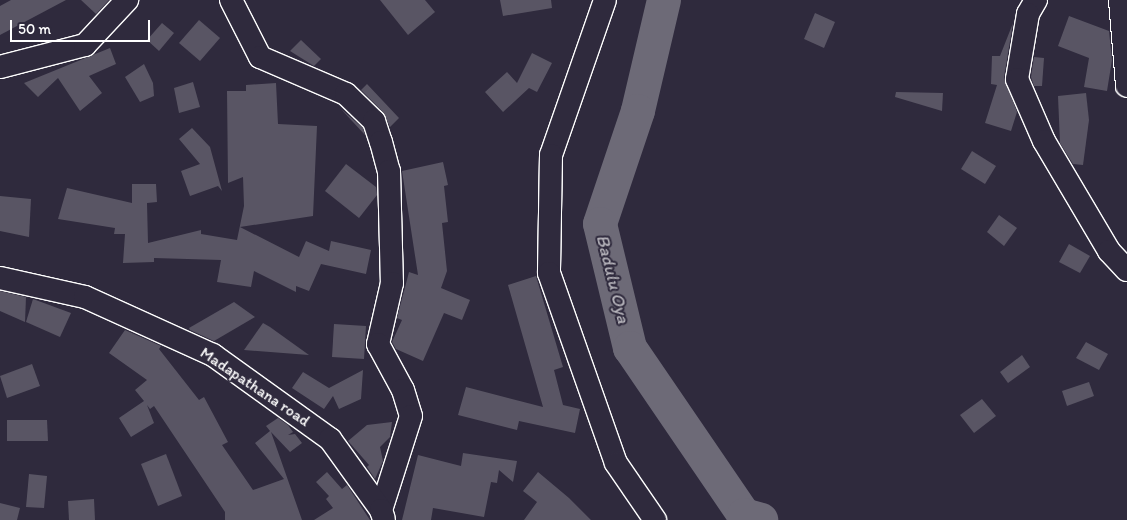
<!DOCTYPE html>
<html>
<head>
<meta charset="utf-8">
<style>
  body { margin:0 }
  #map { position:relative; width:1127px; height:520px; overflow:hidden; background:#2f2a3d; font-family:Itim,sans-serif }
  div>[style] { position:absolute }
  .river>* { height:34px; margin:-17px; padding:0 17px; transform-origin:17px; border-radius:17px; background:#6d6a77 }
  .building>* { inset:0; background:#595564 }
  .roads { filter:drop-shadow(1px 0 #fff) drop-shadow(-1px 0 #fff) drop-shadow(0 1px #fff) drop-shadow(0 -1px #fff) }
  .street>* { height:22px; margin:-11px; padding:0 11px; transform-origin:11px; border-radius:11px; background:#2f2a3d }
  span { translate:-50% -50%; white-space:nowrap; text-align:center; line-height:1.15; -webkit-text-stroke:4px #2f2a3d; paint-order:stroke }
  .street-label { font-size:16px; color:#fff }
  .water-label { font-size:18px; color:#b6b4bb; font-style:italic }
  .scale { position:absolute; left:10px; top:20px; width:140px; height:22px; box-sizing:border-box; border:2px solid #fff; border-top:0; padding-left:6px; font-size:15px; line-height:18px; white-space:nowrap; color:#fff; -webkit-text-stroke:4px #2f2a3d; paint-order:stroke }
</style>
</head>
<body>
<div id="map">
  <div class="river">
    <div style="left:664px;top:0;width:114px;rotate:103.2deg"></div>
    <div style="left:638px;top:111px;width:119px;rotate:108.6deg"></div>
    <div style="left:600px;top:224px;width:128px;rotate:76.4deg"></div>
    <div style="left:630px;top:348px;width:202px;rotate:55.7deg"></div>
    <div style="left:744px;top:515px;width:18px;rotate:16deg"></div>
  </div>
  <div class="building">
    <div style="clip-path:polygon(11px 0,66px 0,0 35px,0 6px)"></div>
    <div style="clip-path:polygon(81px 0,109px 0,96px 14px)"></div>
    <div style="clip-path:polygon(380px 0,425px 0,435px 12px,408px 35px)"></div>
    <div style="clip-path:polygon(500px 0,551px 0,552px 8px,503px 16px)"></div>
    <div style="clip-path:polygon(815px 13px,835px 22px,824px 48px,804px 39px)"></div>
    <div style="clip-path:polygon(1069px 16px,1109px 31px,1112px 60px,1107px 91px,1084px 87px,1089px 58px,1058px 46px)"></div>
    <div style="clip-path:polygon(199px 20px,220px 38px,200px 61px,179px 43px)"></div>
    <div style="clip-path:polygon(162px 23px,174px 33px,159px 51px,147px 40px)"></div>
    <div style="clip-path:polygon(1013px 23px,1004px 77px,1017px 112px,1011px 131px,985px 123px,997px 85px,991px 84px,992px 56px,1000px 56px)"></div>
    <div style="clip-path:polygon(301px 40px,321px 59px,314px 66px,290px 51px)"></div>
    <div style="clip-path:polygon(110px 48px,116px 64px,89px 76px,102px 93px,80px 111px,58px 78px,38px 97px,24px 83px)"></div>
    <div style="clip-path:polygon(532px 53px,552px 63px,537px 92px,529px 88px,503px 112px,485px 92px,507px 72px,517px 83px)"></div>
    <div style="clip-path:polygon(1034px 57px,1044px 58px,1042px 86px,1034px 86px,1031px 77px)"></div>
    <div style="clip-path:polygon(144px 64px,153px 83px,154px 96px,140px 102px,125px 77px)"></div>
    <div style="clip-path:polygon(193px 82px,200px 107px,179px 113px,174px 88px)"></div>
    <div style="clip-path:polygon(276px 83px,278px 124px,317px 126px,313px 216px,240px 227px,299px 257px,306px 241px,329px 251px,331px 241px,371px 250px,366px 274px,321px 264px,309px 291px,296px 286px,296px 292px,254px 271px,251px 287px,217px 282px,221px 260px,154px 258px,154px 262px,123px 263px,125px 234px,114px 234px,115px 228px,58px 219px,67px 188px,132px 203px,132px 184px,156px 184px,157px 202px,147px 203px,148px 243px,201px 230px,201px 234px,237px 240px,244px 206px,243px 177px,228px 183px,227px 91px,246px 91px,246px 85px)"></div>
    <div style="clip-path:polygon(367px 84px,399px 118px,390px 127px,383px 112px,361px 90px)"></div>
    <div style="clip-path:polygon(896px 92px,943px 93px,942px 111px,895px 97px)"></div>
    <div style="clip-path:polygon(1086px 93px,1089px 120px,1083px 165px,1073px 164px,1060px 143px,1058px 96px)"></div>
    <div style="clip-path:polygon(341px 109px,363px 128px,365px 135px)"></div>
    <div style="clip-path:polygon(192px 128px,210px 147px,222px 191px,218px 186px,190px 196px,181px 171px,200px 164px,179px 139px)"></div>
    <div style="clip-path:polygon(972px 151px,996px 166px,985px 184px,961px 169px)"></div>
    <div style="clip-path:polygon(443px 162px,448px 185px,444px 186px,448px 222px,442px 223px,447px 271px,441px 288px,470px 300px,462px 320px,444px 313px,423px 361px,396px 349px,392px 342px,402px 320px,397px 318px,409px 272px,418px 275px,402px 171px)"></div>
    <div style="clip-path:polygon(346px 164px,376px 187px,377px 195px,359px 218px,325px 191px)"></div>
    <div style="clip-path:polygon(0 196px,31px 199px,29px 237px,0 231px)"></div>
    <div style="clip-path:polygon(999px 215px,1017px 228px,1004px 246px,987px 232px)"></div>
    <div style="clip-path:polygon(1069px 244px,1090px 256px,1080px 273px,1059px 262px)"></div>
    <div style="clip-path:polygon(536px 276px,563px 367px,554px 370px,563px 405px,580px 409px,575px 433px,519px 421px,517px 430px,458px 415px,466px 387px,543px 407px,508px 285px)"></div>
    <div style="clip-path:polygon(0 291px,26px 297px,25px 322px,0 311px)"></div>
    <div style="clip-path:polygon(33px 299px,71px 313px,60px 337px,26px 322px)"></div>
    <div style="clip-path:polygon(234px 302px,255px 317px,214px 341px,190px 330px,189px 328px)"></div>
    <div style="clip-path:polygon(263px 323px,270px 327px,309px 355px,244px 350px)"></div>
    <div style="clip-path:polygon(334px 324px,366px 326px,364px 359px,332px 357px)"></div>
    <div style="clip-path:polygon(125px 330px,161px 346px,159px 349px,199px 400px,204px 397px,228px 442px,222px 445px,253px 490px,284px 479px,255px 443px,270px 431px,266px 426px,278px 418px,288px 425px,293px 432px,288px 435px,295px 434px,302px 443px,290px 452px,271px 432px,302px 520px,225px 520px,225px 512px,154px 406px,150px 409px,147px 405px,154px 423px,131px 437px,119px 418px,144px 401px,135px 390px,147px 380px,109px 353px)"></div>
    <div style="clip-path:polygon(1086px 342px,1108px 354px,1099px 370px,1076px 358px)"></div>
    <div style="clip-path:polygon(1022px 355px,1030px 367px,1008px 383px,1000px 372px)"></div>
    <div style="clip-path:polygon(32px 364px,40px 386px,7px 398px,0 376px)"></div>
    <div style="clip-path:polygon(363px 370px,361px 399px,339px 409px,333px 396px,324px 409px,292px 388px,303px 372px,329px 388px)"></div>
    <div style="clip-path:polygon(1089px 382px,1094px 396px,1067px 406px,1062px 391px)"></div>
    <div style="clip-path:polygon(982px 399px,996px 416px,974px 433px,960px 415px)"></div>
    <div style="clip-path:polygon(7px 420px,47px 420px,48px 441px,7px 441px)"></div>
    <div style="clip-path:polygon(392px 422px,390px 437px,380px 447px,383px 461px,375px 479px,367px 467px,369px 465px,348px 441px,367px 425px)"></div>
    <div style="clip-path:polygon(463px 453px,517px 461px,513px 482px,499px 470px,497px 483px,491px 482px,484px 517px,433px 508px,431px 520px,402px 520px,418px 455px,461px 466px)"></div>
    <div style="clip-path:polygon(166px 454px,182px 496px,158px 506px,141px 464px)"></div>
    <div style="clip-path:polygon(327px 472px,342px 489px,347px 485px,370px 520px,314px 520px,333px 508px,326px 499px,329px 496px,316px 482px)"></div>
    <div style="clip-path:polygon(538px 472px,569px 498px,591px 520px,524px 520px,537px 502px,523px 491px)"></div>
    <div style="clip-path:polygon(29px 474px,47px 476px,44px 508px,26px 507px)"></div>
    <div style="clip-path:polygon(94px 499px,95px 520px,69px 520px,68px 501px)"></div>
    <div style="clip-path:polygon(0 503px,20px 508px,17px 520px,0 520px)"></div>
  </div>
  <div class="roads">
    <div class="street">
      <div style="left:231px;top:0;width:64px;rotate:63deg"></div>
      <div style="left:260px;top:57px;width:94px;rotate:23.3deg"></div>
      <div style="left:346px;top:94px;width:39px;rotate:44deg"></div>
      <div style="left:374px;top:121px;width:22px;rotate:72deg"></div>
      <div style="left:381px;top:142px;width:30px;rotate:75deg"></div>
      <div style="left:389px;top:171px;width:112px;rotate:88.5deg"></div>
      <div style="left:392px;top:283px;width:63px;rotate:102.9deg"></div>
      <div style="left:378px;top:344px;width:52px;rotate:61.5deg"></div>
      <div style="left:403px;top:390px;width:27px;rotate:73deg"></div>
      <div style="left:411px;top:416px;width:99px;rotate:107.7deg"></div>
      <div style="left:605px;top:0;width:164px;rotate:109.2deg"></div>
      <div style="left:551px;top:155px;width:118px;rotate:91deg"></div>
      <div style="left:549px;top:273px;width:201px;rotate:70.6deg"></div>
      <div style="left:616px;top:463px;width:69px;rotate:55.6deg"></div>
      <div style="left:1036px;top:0;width:16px;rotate:120deg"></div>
      <div style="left:1028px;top:14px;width:66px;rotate:99.6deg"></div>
      <div style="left:1017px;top:79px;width:68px;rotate:66.5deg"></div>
      <div style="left:1044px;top:141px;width:128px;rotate:59.4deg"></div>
      <div style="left:1109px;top:251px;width:26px;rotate:47deg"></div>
      <div style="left:1120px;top:0;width:86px;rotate:85.3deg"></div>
      <div style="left:0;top:67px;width:88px;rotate:-14.5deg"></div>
      <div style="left:85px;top:45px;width:62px;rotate:-47deg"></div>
      <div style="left:0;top:278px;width:87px;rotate:12.6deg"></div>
      <div style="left:85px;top:297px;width:141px;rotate:24.4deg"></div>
      <div style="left:213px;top:355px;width:144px;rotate:35.7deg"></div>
      <div style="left:330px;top:439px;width:87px;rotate:54.3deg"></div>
      <div style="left:381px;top:510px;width:9px;rotate:72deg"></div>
    </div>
  </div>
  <div class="street-label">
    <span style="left:255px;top:387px;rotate:34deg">Madapathana road</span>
  </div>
  <div class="water-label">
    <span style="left:613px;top:279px;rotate:76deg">Badulu Oya</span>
  </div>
  <div class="scale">50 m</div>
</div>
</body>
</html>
